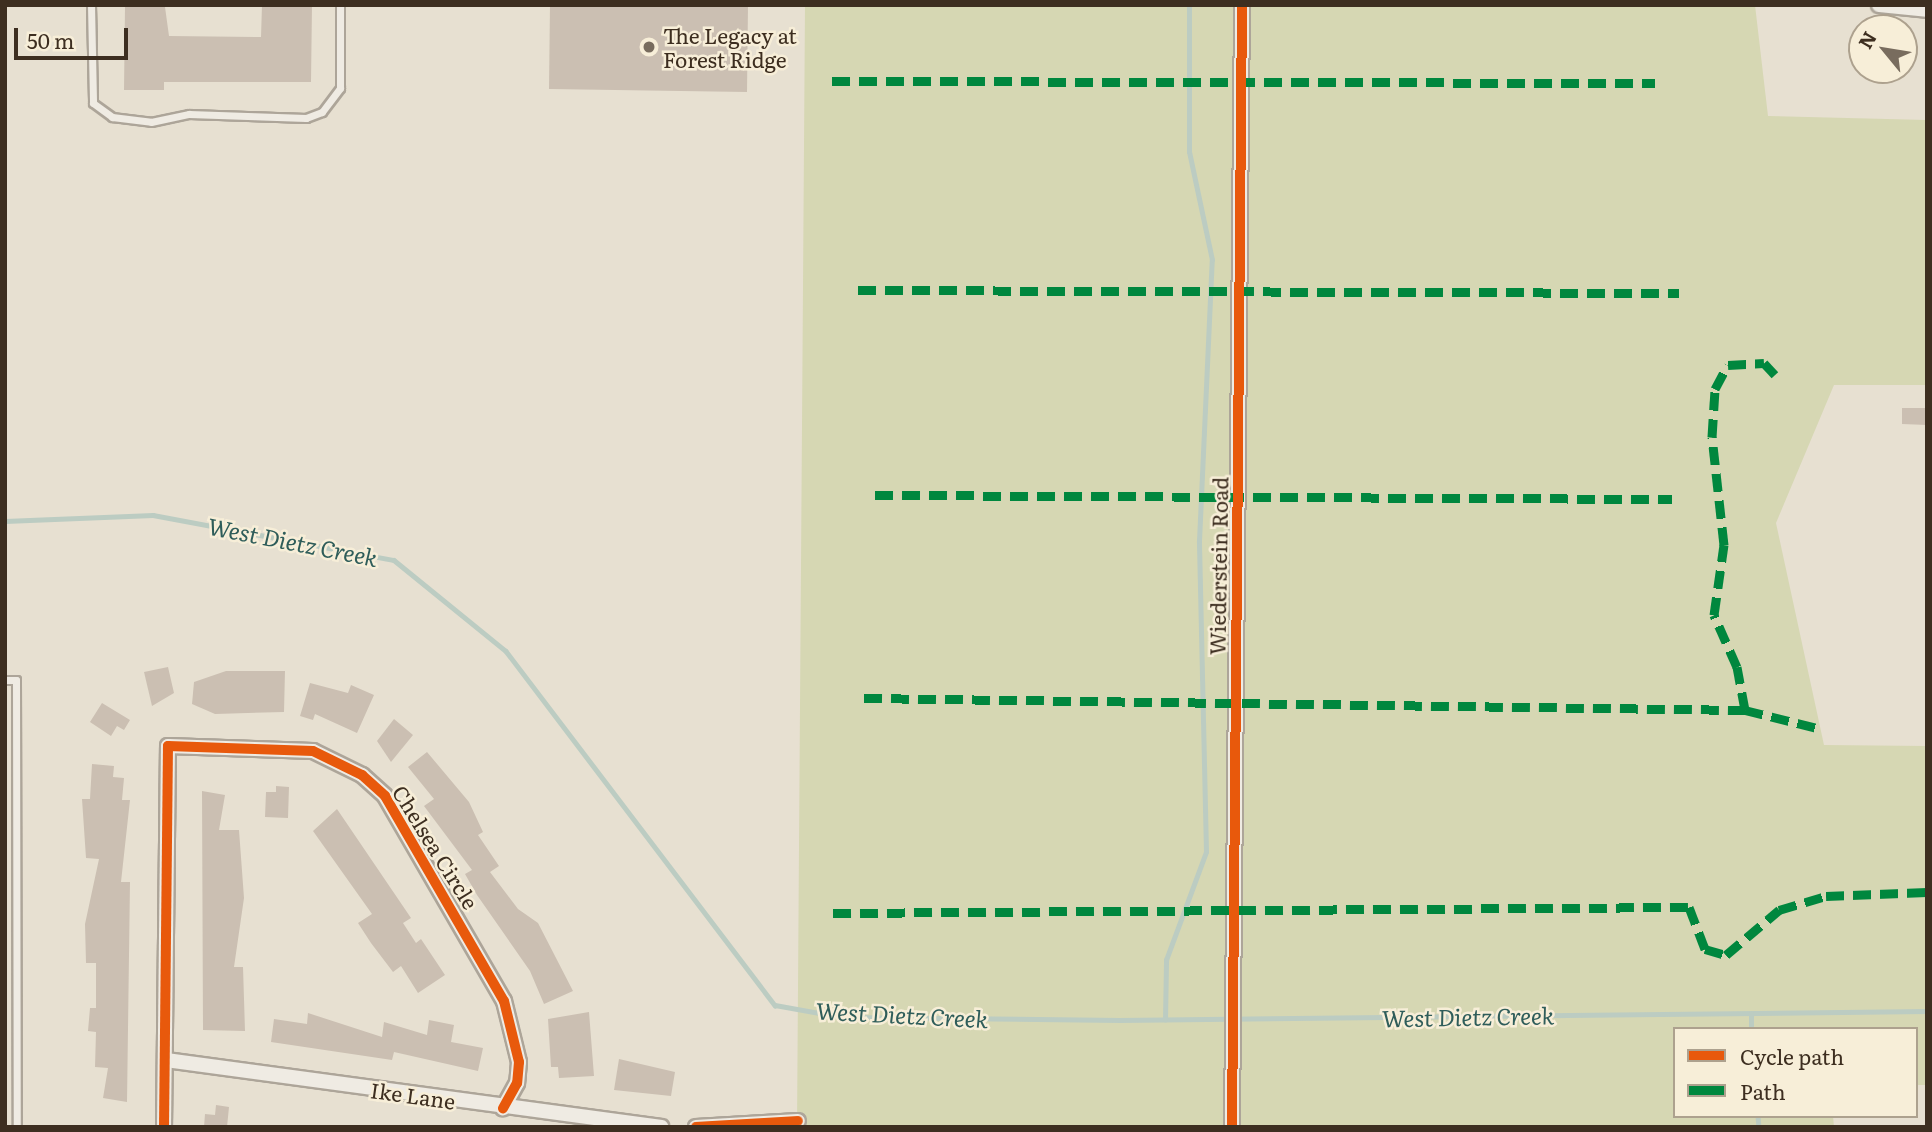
<!DOCTYPE html>
<html>
<head>
<meta charset="utf-8">
<style>
  body { margin:0 }
  #map { position:relative; width:1932px; height:1132px; overflow:hidden; background:#e7e0d1; font-family:Literata,serif }
  div>[style] { position:absolute }
  .green>* { inset:0; background:#d6d7b3 }
  .stream>* { height:4.5px; margin:-2.25px; padding:0 2.25px; transform-origin:2.25px; border-radius:2.25px; background:#bcccc2 }
  .building>* { inset:0; background:#cbbfb2 }
  .roads { filter:drop-shadow(2px 0 #ada599) drop-shadow(-2px 0 #ada599) drop-shadow(0 2px #ada599) drop-shadow(0 -2px #ada599) }
  .lane>* { height:7px; margin:-3.5px; padding:0 3.5px; transform-origin:3.5px; border-radius:3.5px; background:#efebe3 }
  .street>* { height:14px; margin:-7px; padding:0 7px; transform-origin:7px; border-radius:7px; background:#efebe3 }
  .quiet>* { height:9px; margin-top:-4.5px; transform-origin:0; background:repeating-linear-gradient(90deg,#00873e 0 18px,transparent 0 27px) }
  .cycleway>* { height:10px; margin:-5px; padding:0 5px; transform-origin:5px; border-radius:5px; background:#e8590c }
  .dots>* { width:19px; height:19px; translate:-50% -50%; box-sizing:border-box; border:4px solid #f7eed8; border-radius:50% }
  span { translate:-50% -50%; white-space:nowrap; text-align:center; line-height:1.15; -webkit-text-stroke:5px #f7eed8; paint-order:stroke }
  .poi-label { font-size:21px; color:#3d2e20 }
  .left { translate:0 -50%; text-align:left }
  .street-label { font-size:21px; color:#3d2e20 }
  .water-label { font-size:23px; color:#2f5d5a; font-style:italic }
  .frame { position:absolute; inset:0; border:7px solid #3d2e20; pointer-events:none }
  .legend { position:absolute; left:1673px; top:1027px; width:245px; height:91px; box-sizing:border-box; background:#f7eed8; border:2px solid #ada18e; margin:0; padding:9px 12px; list-style:none; font-size:21px; color:#3d2e20 }
  .legend li { display:flex; align-items:center; gap:14px; height:35px }
  .legend b { width:35px; border:2px solid #ada18e }
  .north { position:absolute; left:1848px; top:14px; width:70px; height:70px; box-sizing:border-box; background:#f7eed8; border:2px solid #ada18e; border-radius:50%; rotate:300deg; font-size:19px; font-weight:700; line-height:28px; text-align:center; color:#3d2e20 }
  .north::after { content:''; display:block; margin:auto; width:24px; height:32px; background:#786c5e; clip-path:polygon(50% 0,100% 100%,50% 72%,0 100%) }
  .scale { position:absolute; left:14px; top:28px; width:114px; height:32px; box-sizing:border-box; border:4px solid #3d2e20; border-top:0; padding-left:9px; font-size:21px; line-height:24px; white-space:nowrap; color:#3d2e20; -webkit-text-stroke:5px #f7eed8; paint-order:stroke }
</style>
</head>
<body>
<div id="map">
  <div class="green">
    <div style="clip-path:polygon(805px 5px,1755px 5px,1768px 116px,1927px 120px,1927px 385px,1834px 385px,1776px 523px,1824px 745px,1927px 746px,1927px 1085px,1916px 1085px,1916px 1029px,1675px 1029px,1675px 1116px,1833px 1116px,1834px 1127px,797px 1127px)"></div>
  </div>
  <div class="stream">
    <div style="left:5px;top:521px;width:148px;rotate:-2.3deg"></div>
    <div style="left:153px;top:515px;width:245px;rotate:10.6deg"></div>
    <div style="left:394px;top:560px;width:144px;rotate:39.1deg"></div>
    <div style="left:506px;top:651px;width:445px;rotate:52.8deg"></div>
    <div style="left:775px;top:1005px;width:68px;rotate:10.2deg"></div>
    <div style="left:842px;top:1017px;width:278px;rotate:0.6deg"></div>
    <div style="left:1120px;top:1020px;width:807px;rotate:-0.64deg"></div>
    <div style="left:1165px;top:1020px;width:60px;rotate:-89deg"></div>
    <div style="left:1166px;top:960px;width:115px;rotate:-69.7deg"></div>
    <div style="left:1206px;top:852px;width:311px;rotate:-91.3deg"></div>
    <div style="left:1199px;top:541px;width:281px;rotate:-87.4deg"></div>
    <div style="left:1212px;top:260px;width:110px;rotate:-102deg"></div>
    <div style="left:1189px;top:152px;width:147px;rotate:-90deg"></div>
    <div style="left:1751px;top:1029px;width:15px;rotate:-90deg"></div>
    <div style="left:1758px;top:1116px;width:11px;rotate:85deg"></div>
  </div>
  <div class="building">
    <div style="clip-path:polygon(262px 5px,312px 5px,311px 82px,164px 82px,164px 90px,124px 90px,125px 7px,165px 7px,169px 36px,261px 37px)"></div>
    <div style="clip-path:polygon(550px 5px,748px 5px,747px 92px,549px 89px)"></div>
    <div style="clip-path:polygon(1902px 408px,1927px 408px,1927px 425px,1902px 424px)"></div>
    <div style="clip-path:polygon(168px 667px,174px 693px,152px 706px,144px 672px)"></div>
    <div style="clip-path:polygon(226px 671px,285px 671px,284px 712px,215px 714px,192px 704px,194px 682px)"></div>
    <div style="clip-path:polygon(310px 683px,348px 693px,351px 685px,374px 695px,357px 733px,315px 714px,313px 720px,300px 716px)"></div>
    <div style="clip-path:polygon(102px 703px,130px 720px,124px 730px,117px 726px,111px 736px,90px 722px)"></div>
    <div style="clip-path:polygon(394px 719px,413px 735px,391px 762px,377px 741px)"></div>
    <div style="clip-path:polygon(427px 752px,469px 802px,483px 832px,478px 835px,499px 866px,490px 872px,518px 909px,538px 923px,573px 991px,544px 1004px,530px 971px,477px 895px,465px 874px,472px 870px,424px 806px,434px 799px,408px 767px)"></div>
    <div style="clip-path:polygon(92px 764px,114px 766px,113px 777px,124px 778px,122px 800px,130px 800px,121px 882px,130px 882px,127px 1102px,103px 1098px,108px 1068px,95px 1067px,96px 1032px,88px 1031px,90px 1008px,96px 1008px,96px 963px,86px 963px,85px 924px,99px 859px,86px 858px,82px 799px,90px 799px)"></div>
    <div style="clip-path:polygon(276px 786px,289px 787px,288px 818px,265px 817px,266px 792px,276px 792px)"></div>
    <div style="clip-path:polygon(202px 791px,225px 795px,219px 830px,239px 830px,244px 898px,234px 967px,243px 967px,245px 1031px,203px 1030px)"></div>
    <div style="clip-path:polygon(337px 809px,411px 918px,403px 923px,416px 943px,421px 939px,445px 975px,418px 993px,401px 966px,393px 972px,371px 943px,358px 923px,372px 914px,313px 831px)"></div>
    <div style="clip-path:polygon(589px 1012px,594px 1076px,559px 1078px,558px 1067px,551px 1067px,548px 1019px)"></div>
    <div style="clip-path:polygon(308px 1013px,382px 1037px,384px 1022px,427px 1035px,429px 1020px,454px 1025px,451px 1042px,483px 1048px,478px 1071px,394px 1052px,392px 1060px,271px 1042px,274px 1019px,307px 1024px)"></div>
    <div style="clip-path:polygon(619px 1059px,675px 1072px,671px 1096px,614px 1090px)"></div>
    <div style="clip-path:polygon(216px 1105px,229px 1107px,227px 1127px,204px 1127px,205px 1114px,215px 1115px)"></div>
  </div>
  <div class="roads">
    <div class="lane">
      <div style="left:91px;top:5px;width:98px;rotate:88.8deg"></div>
      <div style="left:93px;top:103px;width:24px;rotate:36deg"></div>
      <div style="left:112px;top:117px;width:39px;rotate:7deg"></div>
      <div style="left:151px;top:122px;width:39px;rotate:-12deg"></div>
      <div style="left:189px;top:114px;width:117px;rotate:2deg"></div>
      <div style="left:306px;top:118px;width:17px;rotate:-21deg"></div>
      <div style="left:322px;top:112px;width:30px;rotate:-53deg"></div>
      <div style="left:340px;top:88px;width:83px;rotate:-90deg"></div>
      <div style="left:5px;top:680px;width:11px"></div>
      <div style="left:16px;top:680px;width:447px;rotate:89.9deg"></div>
    </div>
    <div class="street">
      <div style="left:1879px;top:5px;width:48px;rotate:5.9deg"></div>
      <div style="left:166px;top:1060px;width:500px;rotate:7.7deg"></div>
      <div style="left:164px;top:1127px;width:381px;rotate:-89.4deg"></div>
      <div style="left:168px;top:746px;width:145px;rotate:2deg"></div>
      <div style="left:313px;top:751px;width:55px;rotate:26.1deg"></div>
      <div style="left:362px;top:775px;width:31px;rotate:42deg"></div>
      <div style="left:385px;top:796px;width:237px;rotate:59.9deg"></div>
      <div style="left:504px;top:1001px;width:63px;rotate:76.2deg"></div>
      <div style="left:519px;top:1062px;width:21px;rotate:95deg"></div>
      <div style="left:517px;top:1083px;width:29px;rotate:119deg"></div>
      <div style="left:696px;top:1127px;width:102px;rotate:-3.4deg"></div>
      <div style="left:1232px;top:1127px;width:1122px;rotate:-89.49deg"></div>
    </div>
  </div>
  <div class="quiet">
    <div style="left:832px;top:81px;width:823px;rotate:0.14deg"></div>
    <div style="left:858px;top:290px;width:821px;rotate:0.21deg"></div>
    <div style="left:875px;top:495px;width:797px;rotate:0.29deg"></div>
    <div style="left:864px;top:698px;width:881px;rotate:0.78deg"></div>
    <div style="left:1745px;top:710px;width:78px;rotate:14deg"></div>
    <div style="left:1745px;top:710px;width:44px;rotate:-100.5deg"></div>
    <div style="left:1737px;top:667px;width:57px;rotate:-113.9deg"></div>
    <div style="left:1714px;top:615px;width:71px;rotate:-81.9deg"></div>
    <div style="left:1724px;top:545px;width:109px;rotate:-96.3deg"></div>
    <div style="left:1712px;top:437px;width:48px;rotate:-86.4deg"></div>
    <div style="left:1715px;top:389px;width:27px;rotate:-62deg"></div>
    <div style="left:1728px;top:365px;width:36px;rotate:-3deg"></div>
    <div style="left:1764px;top:363px;width:16px;rotate:47deg"></div>
    <div style="left:833px;top:913px;width:856px;rotate:-0.4deg"></div>
    <div style="left:1689px;top:907px;width:45px;rotate:69.1deg"></div>
    <div style="left:1705px;top:949px;width:22px;rotate:16deg"></div>
    <div style="left:1726px;top:955px;width:70px;rotate:-40.3deg"></div>
    <div style="left:1779px;top:910px;width:49px;rotate:-16.6deg"></div>
    <div style="left:1826px;top:896px;width:101px;rotate:-2.3deg"></div>
  </div>
  <div class="cycleway">
    <div style="left:164px;top:1127px;width:381px;rotate:-89.4deg"></div>
    <div style="left:168px;top:746px;width:145px;rotate:2deg"></div>
    <div style="left:313px;top:751px;width:55px;rotate:26.1deg"></div>
    <div style="left:362px;top:775px;width:31px;rotate:42deg"></div>
    <div style="left:385px;top:796px;width:237px;rotate:59.9deg"></div>
    <div style="left:504px;top:1001px;width:63px;rotate:76.2deg"></div>
    <div style="left:519px;top:1062px;width:21px;rotate:95deg"></div>
    <div style="left:517px;top:1083px;width:29px;rotate:119deg"></div>
    <div style="left:696px;top:1127px;width:102px;rotate:-3.4deg"></div>
    <div style="left:1232px;top:1127px;width:1122px;rotate:-89.49deg"></div>
  </div>
  <div class="dots">
    <div style="left:649px;top:47px;background:#786c5e"></div>
  </div>
  <div class="poi-label">
    <span class="left" style="left:663px;top:47px">The Legacy at<br>Forest Ridge</span>
  </div>
  <div class="street-label">
    <span style="left:1218px;top:566px;rotate:-89deg">Wiederstein Road</span>
    <span style="left:436px;top:847px;rotate:58deg">Chelsea Circle</span>
    <span style="left:413px;top:1095px;rotate:8deg">Ike Lane</span>
  </div>
  <div class="water-label">
    <span style="left:293px;top:541px;rotate:11deg">West Dietz Creek</span>
    <span style="left:902px;top:1014px;rotate:3deg">West Dietz Creek</span>
    <span style="left:1468px;top:1016px;rotate:-1deg">West Dietz Creek</span>
  </div>
  <div class="frame"></div>
  <ul class="legend">
  <li><b style="height:9px;background:#e8590c"></b>Cycle path</li>
  <li><b style="height:9px;background:#00873e"></b>Path</li>
  </ul>
  <div class="north">N</div>
  <div class="scale">50 m</div>
</div>
</body>
</html>
